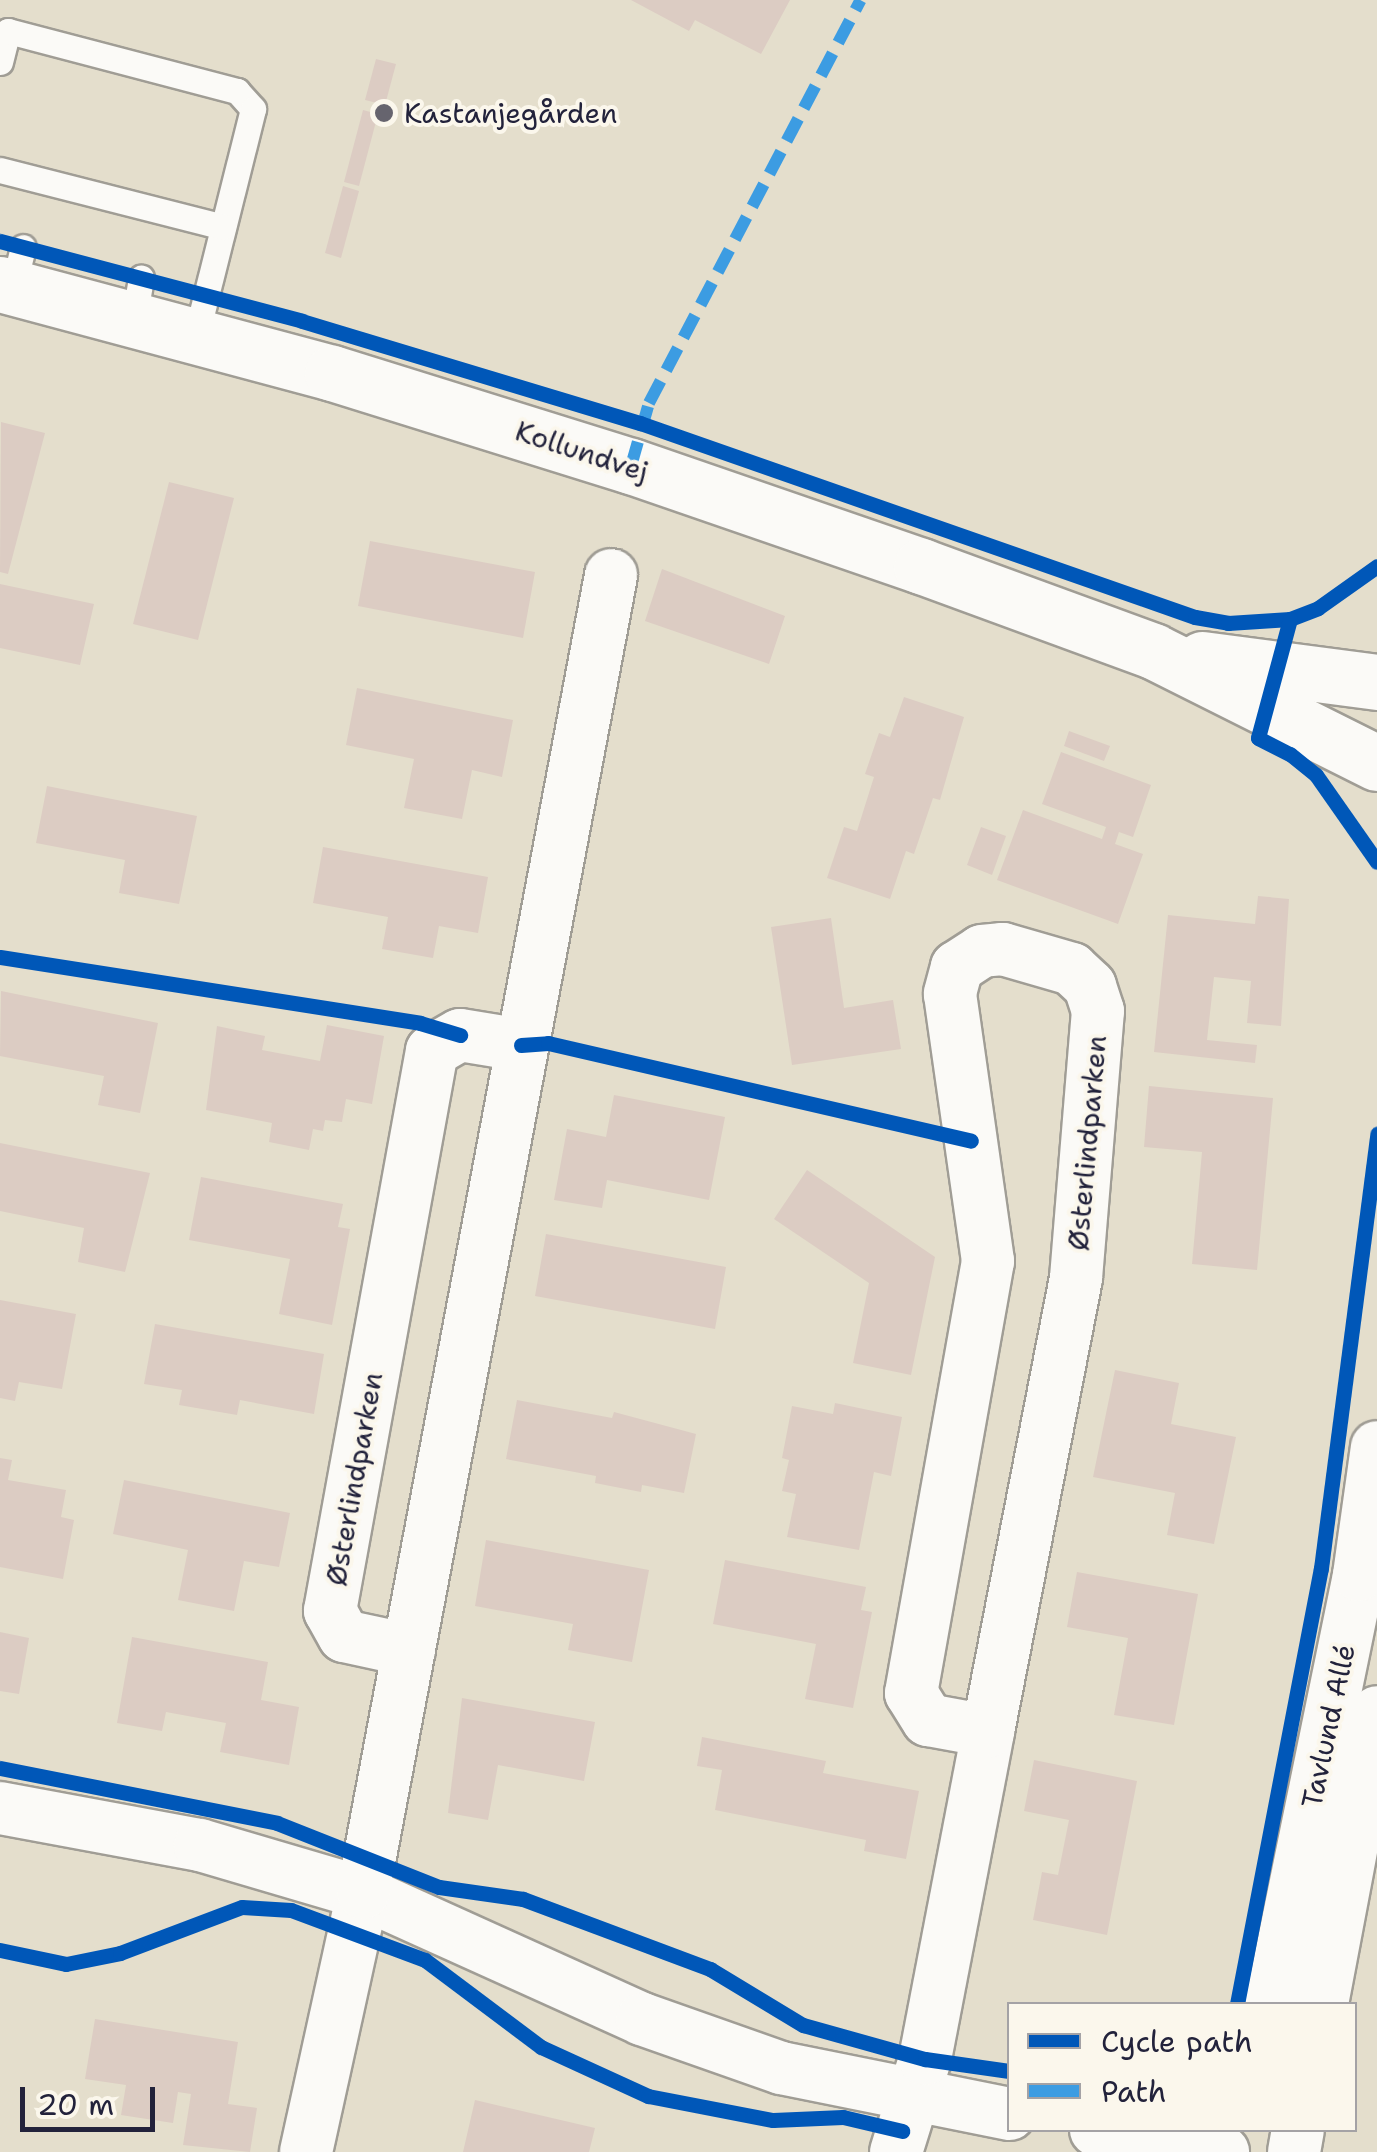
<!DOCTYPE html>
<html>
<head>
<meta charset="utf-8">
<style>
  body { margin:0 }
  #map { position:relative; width:1377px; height:2152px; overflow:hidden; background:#e4decc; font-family:"Shantell Sans",sans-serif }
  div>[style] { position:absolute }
  .building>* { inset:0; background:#dcccc3 }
  .roads { filter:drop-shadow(2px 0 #a09d95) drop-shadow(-2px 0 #a09d95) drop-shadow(0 2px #a09d95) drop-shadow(0 -2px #a09d95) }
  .service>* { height:25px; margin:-12.5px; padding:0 12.5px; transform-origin:12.5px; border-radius:12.5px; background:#fbfaf7 }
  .minor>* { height:52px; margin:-26px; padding:0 26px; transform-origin:26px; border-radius:26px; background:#fbfaf7 }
  .tertiary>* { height:55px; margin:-27.5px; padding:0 27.5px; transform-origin:27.5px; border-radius:27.5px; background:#fbfaf7 }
  .quiet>* { height:12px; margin-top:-6px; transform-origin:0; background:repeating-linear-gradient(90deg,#3c9ce2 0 25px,transparent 0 37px) }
  .cycleway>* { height:15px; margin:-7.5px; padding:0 7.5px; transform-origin:7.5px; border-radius:7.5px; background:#0057b8 }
  .dots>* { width:28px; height:28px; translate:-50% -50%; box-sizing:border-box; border:5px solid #fbf7ec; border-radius:50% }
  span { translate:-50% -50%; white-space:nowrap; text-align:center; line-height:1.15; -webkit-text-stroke:8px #fbf7ec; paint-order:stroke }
  .poi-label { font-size:28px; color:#22223b }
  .left { translate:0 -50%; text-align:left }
  .street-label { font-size:28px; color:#22223b }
  .legend { position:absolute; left:1007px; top:2002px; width:350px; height:130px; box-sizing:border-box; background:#fbf7ec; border:2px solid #a4a2a5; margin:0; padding:12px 18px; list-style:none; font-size:30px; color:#22223b }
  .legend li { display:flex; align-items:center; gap:20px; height:50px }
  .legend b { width:50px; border:2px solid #a4a2a5 }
  .scale { position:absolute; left:20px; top:2087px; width:135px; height:45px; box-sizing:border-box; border:5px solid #22223b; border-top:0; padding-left:12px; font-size:30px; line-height:35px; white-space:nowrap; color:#22223b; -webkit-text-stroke:8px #fbf7ec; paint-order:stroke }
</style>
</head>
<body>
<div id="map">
  <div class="building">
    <div style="clip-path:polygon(631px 0,790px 0,761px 54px,695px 20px,689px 31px)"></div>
    <div style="clip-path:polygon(376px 59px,396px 64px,385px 105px,365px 100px)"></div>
    <div style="clip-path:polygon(363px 110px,378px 114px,359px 186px,344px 182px)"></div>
    <div style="clip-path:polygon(343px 186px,359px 191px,341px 258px,325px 253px)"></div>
    <div style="clip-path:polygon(1px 422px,45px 433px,8px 574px,0 572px)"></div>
    <div style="clip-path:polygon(169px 482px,234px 498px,198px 640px,133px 624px)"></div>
    <div style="clip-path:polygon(370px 541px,535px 572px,523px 638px,358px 606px)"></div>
    <div style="clip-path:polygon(662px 569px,785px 616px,769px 664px,645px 621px)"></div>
    <div style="clip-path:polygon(0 584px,94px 604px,80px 665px,0 648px)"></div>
    <div style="clip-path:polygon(357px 688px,513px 720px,502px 777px,472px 770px,462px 819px,404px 808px,414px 759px,346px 745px)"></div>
    <div style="clip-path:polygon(904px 697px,964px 717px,940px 800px,933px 798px,914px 854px,906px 851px,890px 899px,827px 878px,844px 827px,857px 831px,874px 777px,865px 774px,879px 733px,890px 737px)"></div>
    <div style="clip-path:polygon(1069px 731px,1110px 746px,1104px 761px,1064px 746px)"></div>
    <div style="clip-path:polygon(1061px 752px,1151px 785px,1133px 837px,1119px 832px,1115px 844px,1143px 854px,1118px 924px,997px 880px,1023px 810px,1102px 839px,1106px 827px,1042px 804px)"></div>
    <div style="clip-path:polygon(47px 786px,197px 816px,179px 904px,119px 893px,125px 860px,36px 843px)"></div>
    <div style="clip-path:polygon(981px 827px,1006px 836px,992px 875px,967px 865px)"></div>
    <div style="clip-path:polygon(323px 847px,488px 877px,478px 933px,439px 926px,433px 958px,382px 949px,388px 917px,313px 903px)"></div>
    <div style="clip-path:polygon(1258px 896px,1289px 899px,1281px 1026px,1247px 1023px,1251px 981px,1214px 977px,1207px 1040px,1257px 1045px,1255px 1063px,1154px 1052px,1168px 915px,1255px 924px)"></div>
    <div style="clip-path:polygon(831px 918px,844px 1008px,893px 1000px,901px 1049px,792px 1065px,771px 927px)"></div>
    <div style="clip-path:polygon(1px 991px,158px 1023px,140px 1113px,98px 1105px,104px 1076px,0 1056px)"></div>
    <div style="clip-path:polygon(327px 1025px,384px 1036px,372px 1104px,346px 1099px,342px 1122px,325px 1120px,323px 1131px,313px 1129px,309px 1150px,269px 1142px,272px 1123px,206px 1110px,217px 1026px,265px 1036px,262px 1050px,320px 1061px)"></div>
    <div style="clip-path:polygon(1149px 1086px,1273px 1098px,1257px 1270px,1192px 1264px,1202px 1152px,1144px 1147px)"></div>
    <div style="clip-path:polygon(614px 1095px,725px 1117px,709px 1200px,607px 1180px,602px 1208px,554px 1200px,567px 1129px,606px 1137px)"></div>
    <div style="clip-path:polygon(0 1143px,150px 1173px,125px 1272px,78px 1262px,84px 1228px,0 1211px)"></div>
    <div style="clip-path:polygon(807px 1170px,935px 1257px,911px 1375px,853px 1363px,869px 1283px,774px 1219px)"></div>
    <div style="clip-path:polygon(201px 1177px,343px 1204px,338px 1227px,350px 1229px,332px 1325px,279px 1314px,290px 1259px,189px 1240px)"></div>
    <div style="clip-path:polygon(546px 1234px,726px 1267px,715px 1329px,535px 1296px)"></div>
    <div style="clip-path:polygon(0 1300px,76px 1314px,62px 1389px,19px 1382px,15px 1401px,0 1398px)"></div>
    <div style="clip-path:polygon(155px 1324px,324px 1354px,314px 1414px,240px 1400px,237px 1415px,179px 1405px,182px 1390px,144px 1384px)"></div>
    <div style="clip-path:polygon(1115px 1370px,1179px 1383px,1171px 1424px,1236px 1437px,1214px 1544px,1167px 1535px,1175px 1493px,1093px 1477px)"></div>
    <div style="clip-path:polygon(517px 1400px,612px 1418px,614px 1412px,696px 1434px,684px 1493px,642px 1485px,641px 1492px,595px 1483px,596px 1476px,506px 1459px)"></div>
    <div style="clip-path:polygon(835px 1403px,902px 1417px,891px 1476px,874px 1472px,859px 1550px,787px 1537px,796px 1494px,782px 1491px,789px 1460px,782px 1458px,792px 1406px,833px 1414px)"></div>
    <div style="clip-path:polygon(0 1458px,12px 1460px,8px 1480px,66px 1490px,61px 1517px,74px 1520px,63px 1579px,0 1567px)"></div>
    <div style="clip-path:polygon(124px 1480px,290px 1513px,279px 1567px,244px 1561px,234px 1611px,178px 1600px,188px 1550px,113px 1534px)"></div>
    <div style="clip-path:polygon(486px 1540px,649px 1570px,632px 1662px,568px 1650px,573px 1624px,475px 1606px)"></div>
    <div style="clip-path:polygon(725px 1560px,866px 1587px,861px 1610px,872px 1612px,853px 1708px,805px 1699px,816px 1644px,713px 1624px)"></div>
    <div style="clip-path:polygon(1077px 1572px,1198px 1594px,1174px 1725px,1114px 1715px,1128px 1638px,1067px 1627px)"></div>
    <div style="clip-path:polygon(0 1632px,29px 1638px,19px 1694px,0 1691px)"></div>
    <div style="clip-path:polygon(132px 1637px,268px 1662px,261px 1700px,299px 1707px,289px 1765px,220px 1752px,226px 1723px,166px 1712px,162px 1731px,117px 1723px)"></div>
    <div style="clip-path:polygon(462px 1698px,595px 1722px,584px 1781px,498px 1765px,488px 1820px,448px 1813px)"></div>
    <div style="clip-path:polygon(702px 1737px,826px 1761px,823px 1773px,919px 1791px,906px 1859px,864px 1851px,866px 1840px,715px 1810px,722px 1770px,697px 1766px)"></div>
    <div style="clip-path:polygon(1034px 1760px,1137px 1781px,1107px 1935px,1033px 1920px,1042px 1872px,1058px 1875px,1069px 1820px,1024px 1811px)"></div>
    <div style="clip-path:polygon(95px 2019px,238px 2042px,228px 2104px,257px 2108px,250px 2152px,183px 2145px,191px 2094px,178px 2092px,173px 2123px,121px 2115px,126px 2085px,85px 2079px)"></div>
    <div style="clip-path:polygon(475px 2100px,595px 2128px,589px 2152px,463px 2152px)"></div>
  </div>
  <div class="roads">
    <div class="service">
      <div style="left:0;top:62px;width:32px;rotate:-76deg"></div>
      <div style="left:8px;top:31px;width:237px;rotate:14.7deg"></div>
      <div style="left:237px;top:91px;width:24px;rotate:48deg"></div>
      <div style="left:253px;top:109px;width:234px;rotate:104.1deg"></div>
      <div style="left:0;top:170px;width:230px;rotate:14.3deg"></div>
      <div style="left:13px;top:288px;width:42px;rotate:-76.3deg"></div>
      <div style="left:134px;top:319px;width:42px;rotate:-80.3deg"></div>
    </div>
    <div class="minor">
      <div style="left:409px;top:1650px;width:66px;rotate:-167.8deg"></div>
      <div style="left:344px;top:1636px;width:29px;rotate:-119deg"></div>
      <div style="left:330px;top:1611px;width:569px;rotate:-79.68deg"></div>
      <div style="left:432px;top:1051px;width:32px;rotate:-30deg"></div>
      <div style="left:460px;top:1035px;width:62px;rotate:9.3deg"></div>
      <div style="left:0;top:1808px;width:203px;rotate:10.5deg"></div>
      <div style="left:200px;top:1845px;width:170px;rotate:16.4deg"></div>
      <div style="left:363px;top:1893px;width:306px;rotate:24.3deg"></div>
      <div style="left:642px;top:2019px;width:147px;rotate:19.4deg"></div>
      <div style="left:781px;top:2068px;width:233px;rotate:11.4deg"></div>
      <div style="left:1271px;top:2004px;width:438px;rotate:-78.4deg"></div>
      <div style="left:1359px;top:1575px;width:129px;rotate:-82deg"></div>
      <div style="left:1322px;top:2004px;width:297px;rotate:-79.3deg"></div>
      <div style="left:1096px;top:2130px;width:129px;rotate:9.8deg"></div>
      <div style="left:306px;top:2152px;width:265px;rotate:-77.6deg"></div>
      <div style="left:363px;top:1893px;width:1341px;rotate:-79.34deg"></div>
      <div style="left:896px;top:2152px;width:97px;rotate:-72.7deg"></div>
      <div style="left:925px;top:2059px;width:334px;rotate:-79.1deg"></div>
      <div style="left:988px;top:1731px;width:461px;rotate:-79deg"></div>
      <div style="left:1076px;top:1278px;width:268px;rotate:-85.3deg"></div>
      <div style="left:1098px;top:1011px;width:26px;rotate:-108deg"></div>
      <div style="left:1090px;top:986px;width:25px;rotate:-137deg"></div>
      <div style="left:1072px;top:969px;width:72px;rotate:-163.8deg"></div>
      <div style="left:1003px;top:949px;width:21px;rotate:175deg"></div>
      <div style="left:982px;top:951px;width:30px;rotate:147deg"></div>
      <div style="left:957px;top:967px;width:28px;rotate:105deg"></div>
      <div style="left:950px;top:994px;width:270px;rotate:81.9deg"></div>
      <div style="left:988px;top:1261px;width:439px;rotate:100.1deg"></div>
      <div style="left:911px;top:1693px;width:32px;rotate:58deg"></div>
      <div style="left:928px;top:1720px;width:61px;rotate:10.4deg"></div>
      <div style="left:1294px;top:2152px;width:22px;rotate:-80deg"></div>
    </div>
    <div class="tertiary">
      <div style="left:0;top:284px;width:344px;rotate:15deg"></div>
      <div style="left:332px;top:373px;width:313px;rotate:17.3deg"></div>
      <div style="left:631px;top:466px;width:307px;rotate:19deg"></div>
      <div style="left:921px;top:566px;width:247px;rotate:20.1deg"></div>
      <div style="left:1153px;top:651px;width:250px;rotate:26.6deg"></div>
      <div style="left:1202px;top:659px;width:177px;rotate:7.5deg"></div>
    </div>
  </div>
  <div class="quiet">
    <div style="left:631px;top:466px;width:66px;rotate:-74.1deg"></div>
    <div style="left:649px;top:403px;width:455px;rotate:-62.3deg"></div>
  </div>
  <div class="cycleway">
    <div style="left:0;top:241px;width:312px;rotate:14.8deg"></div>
    <div style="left:302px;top:321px;width:353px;rotate:16.8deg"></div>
    <div style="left:640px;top:423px;width:588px;rotate:19.27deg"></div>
    <div style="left:1195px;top:617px;width:34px;rotate:10deg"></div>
    <div style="left:1228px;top:623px;width:62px;rotate:-3.7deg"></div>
    <div style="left:1290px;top:619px;width:30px;rotate:-21deg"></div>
    <div style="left:1318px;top:608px;width:72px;rotate:-35.4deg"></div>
    <div style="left:1290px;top:619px;width:123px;rotate:105.1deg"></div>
    <div style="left:1258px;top:738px;width:36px;rotate:27deg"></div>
    <div style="left:1290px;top:754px;width:33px;rotate:39deg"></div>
    <div style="left:1316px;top:775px;width:106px;rotate:55deg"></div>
    <div style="left:0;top:957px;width:425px;rotate:8.9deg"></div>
    <div style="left:420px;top:1023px;width:42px;rotate:16.7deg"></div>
    <div style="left:521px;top:1045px;width:27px;rotate:-4deg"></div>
    <div style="left:548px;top:1043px;width:434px;rotate:13deg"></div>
    <div style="left:0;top:1768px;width:282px;rotate:11.2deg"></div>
    <div style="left:277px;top:1823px;width:174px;rotate:21.6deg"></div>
    <div style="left:439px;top:1887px;width:85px;rotate:8.1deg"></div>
    <div style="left:523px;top:1899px;width:200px;rotate:20.5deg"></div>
    <div style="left:710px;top:1969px;width:109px;rotate:31.1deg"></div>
    <div style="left:803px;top:2025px;width:127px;rotate:15.6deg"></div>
    <div style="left:925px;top:2059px;width:85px;rotate:8.1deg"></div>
    <div style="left:0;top:1950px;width:67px;rotate:12deg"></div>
    <div style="left:66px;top:1964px;width:55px;rotate:-11.5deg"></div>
    <div style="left:120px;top:1953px;width:130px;rotate:-20.7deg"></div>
    <div style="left:242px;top:1907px;width:49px;rotate:3.5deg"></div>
    <div style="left:291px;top:1910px;width:143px;rotate:20.5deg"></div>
    <div style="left:425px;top:1960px;width:145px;rotate:36.9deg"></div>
    <div style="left:541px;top:2047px;width:118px;rotate:24.6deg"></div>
    <div style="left:648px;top:2096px;width:127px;rotate:10.9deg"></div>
    <div style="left:773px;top:2120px;width:70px;rotate:-2.5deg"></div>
    <div style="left:843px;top:2117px;width:61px;rotate:13.3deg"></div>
    <div style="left:1237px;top:2004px;width:444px;rotate:-79.1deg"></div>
    <div style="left:1321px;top:1568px;width:438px;rotate:-82.6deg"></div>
  </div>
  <div class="dots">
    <div style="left:384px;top:113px;background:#66646e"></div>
  </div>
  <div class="poi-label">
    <span class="left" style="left:404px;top:113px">Kastanjegården</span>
  </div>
  <div class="street-label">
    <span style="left:582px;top:451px;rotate:18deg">Kollundvej</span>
    <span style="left:1087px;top:1143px;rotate:-85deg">Østerlindparken</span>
    <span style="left:354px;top:1479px;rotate:-80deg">Østerlindparken</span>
    <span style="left:1328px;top:1726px;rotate:-78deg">Tavlund Allé</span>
  </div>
  <ul class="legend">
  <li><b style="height:12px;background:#0057b8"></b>Cycle path</li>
  <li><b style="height:12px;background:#3c9ce2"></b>Path</li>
  </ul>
  <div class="scale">20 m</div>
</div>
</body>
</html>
